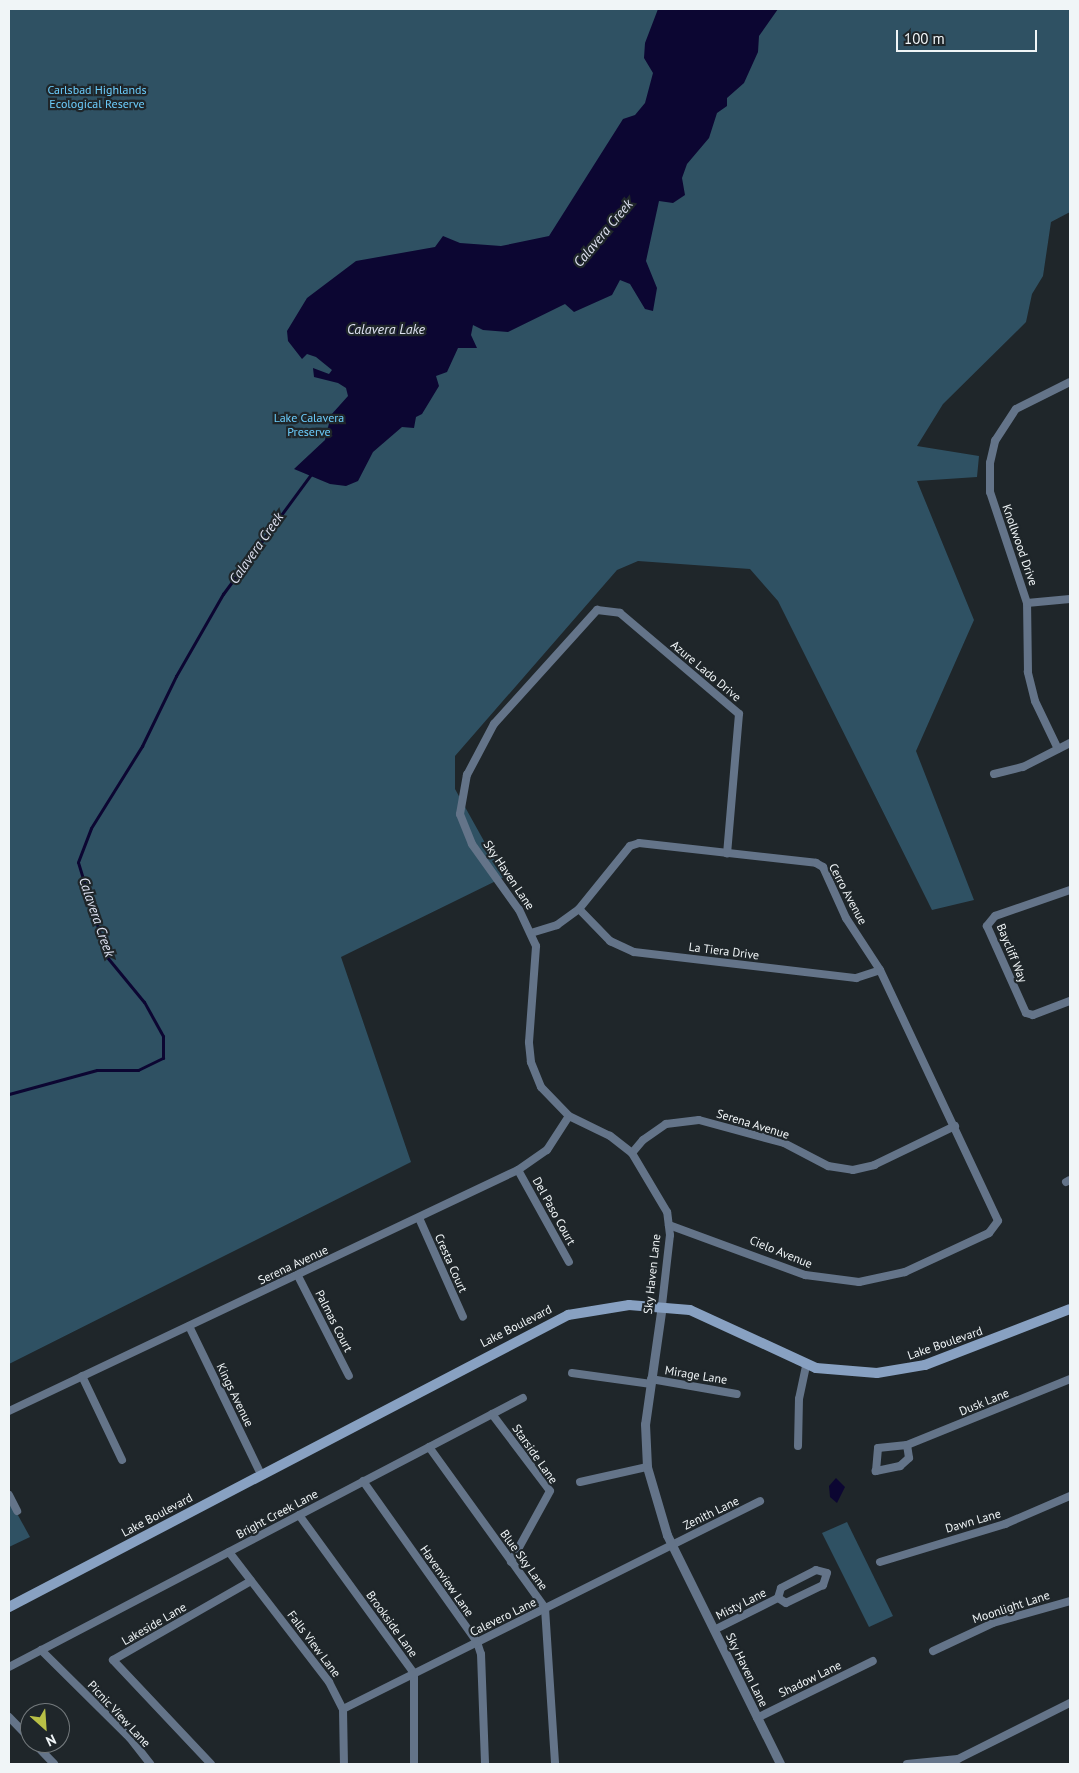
<!DOCTYPE html>
<html>
<head>
<meta charset="utf-8">
<style>
  body { margin:0 }
  #map { position:relative; width:1079px; height:1773px; overflow:hidden; background:#1f262a; font-family:"PT Sans",sans-serif }
  div>[style] { position:absolute }
  .green>* { inset:0; background:#2f5163 }
  .water>* { inset:0; background:#0c0632 }
  .stream>* { height:3px; margin:-1.5px; padding:0 1.5px; transform-origin:1.5px; border-radius:1.5px; background:#0c0632 }
  .minor>* { height:8px; margin:-4px; padding:0 4px; transform-origin:4px; border-radius:4px; background:#647489 }
  .tertiary>* { height:9px; margin:-4.5px; padding:0 4.5px; transform-origin:4.5px; border-radius:4.5px; background:#647489 }
  .secondary>* { height:10px; margin:-5px; padding:0 5px; transform-origin:5px; border-radius:5px; background:#88a1c2 }
  span { translate:-50% -50%; white-space:nowrap; text-align:center; line-height:1.15; -webkit-text-stroke:4.5px #1f262a; paint-order:stroke }
  .park-label { font-size:12px; color:#6ccdfc }
  .street-label { font-size:12px; color:#f0f5f7 }
  .water-label { font-size:14px; color:#dde0f0; font-style:italic }
  .frame { position:absolute; inset:0; border:10px solid #f0f5f7; pointer-events:none }
  .north { position:absolute; left:20px; top:1703px; width:50px; height:50px; box-sizing:border-box; background:#1f262a; border:1px solid #73797c; border-radius:50%; rotate:154deg; font-size:14px; font-weight:700; line-height:20px; text-align:center; color:#f0f5f7 }
  .north::after { content:''; display:block; margin:auto; width:18px; height:22px; background:#b9c046; clip-path:polygon(50% 0,100% 100%,50% 72%,0 100%) }
  .scale { position:absolute; left:896px; top:30px; width:141px; height:22px; box-sizing:border-box; border:2px solid #f0f5f7; border-top:0; padding-left:6px; font-size:15px; line-height:18px; white-space:nowrap; color:#f0f5f7; -webkit-text-stroke:4px #1f262a; paint-order:stroke }
</style>
</head>
<body>
<div id="map">
  <div class="green">
    <div style="clip-path:polygon(9px 9px,1070px 9px,1070px 212px,1051px 222px,1043px 276px,1032px 294px,1026px 322px,943px 404px,917px 446px,979px 456px,977px 477px,917px 481px,974px 620px,916px 751px,974px 900px,932px 910px,778px 601px,750px 569px,638px 561px,617px 570px,455px 756px,455px 789px,504px 877px,341px 957px,411px 1162px,9px 1364px)"></div>
    <div style="clip-path:polygon(9px 1499px,30px 1537px,9px 1547px)"></div>
    <div style="clip-path:polygon(847px 1522px,893px 1616px,869px 1627px,822px 1533px)"></div>
  </div>
  <div class="water">
    <div style="clip-path:polygon(658px 9px,778px 9px,759px 36px,758px 52px,744px 83px,727px 98px,727px 106px,717px 113px,709px 138px,687px 164px,682px 178px,685px 195px,673px 203px,659px 201px,646px 261px,657px 288px,653px 311px,645px 309px,630px 284px,620px 280px,612px 295px,574px 312px,565px 304px,508px 332px,483px 330px,473px 325px,471px 335px,477px 348px,458px 348px,447px 372px,436px 376px,439px 386px,422px 414px,416px 417px,414px 428px,402px 427px,373px 452px,358px 481px,346px 486px,330px 484px,294px 469px,325px 440px,331px 415px,348px 396px,346px 388px,338px 383px,314px 377px,313px 368px,329px 374px,332px 370px,316px 357px,307px 354px,302px 359px,288px 341px,287px 331px,307px 298px,356px 261px,435px 247px,443px 236px,460px 243px,501px 246px,549px 236px,623px 119px,635px 115px,645px 103px,653px 73px,644px 58px,645px 43px)"></div>
    <div style="clip-path:polygon(836px 1478px,845px 1487px,837px 1503px,830px 1497px,829px 1486px)"></div>
  </div>
  <div class="stream">
    <div style="left:9px;top:1094px;width:91px;rotate:-15.3deg"></div>
    <div style="left:97px;top:1070px;width:41px"></div>
    <div style="left:138px;top:1070px;width:28px;rotate:-26deg"></div>
    <div style="left:163px;top:1058px;width:22px;rotate:-90deg"></div>
    <div style="left:163px;top:1036px;width:39px;rotate:-119deg"></div>
    <div style="left:144px;top:1002px;width:58px;rotate:-129.4deg"></div>
    <div style="left:107px;top:957px;width:99px;rotate:-107deg"></div>
    <div style="left:78px;top:862px;width:36px;rotate:-69deg"></div>
    <div style="left:91px;top:828px;width:97px;rotate:-58.1deg"></div>
    <div style="left:142px;top:746px;width:78px;rotate:-64.1deg"></div>
    <div style="left:176px;top:676px;width:95px;rotate:-60.2deg"></div>
    <div style="left:223px;top:594px;width:150px;rotate:-53.7deg"></div>
  </div>
  <div class="minor">
    <div style="left:1027px;top:603px;width:43px;rotate:-5.3deg"></div>
    <div style="left:1058px;top:749px;width:53px;rotate:-115.6deg"></div>
    <div style="left:1035px;top:701px;width:30px;rotate:-104deg"></div>
    <div style="left:1028px;top:672px;width:69px;rotate:-90.8deg"></div>
    <div style="left:1027px;top:603px;width:117px;rotate:-108.4deg"></div>
    <div style="left:990px;top:492px;width:29px;rotate:-90deg"></div>
    <div style="left:990px;top:463px;width:23px;rotate:-77deg"></div>
    <div style="left:995px;top:441px;width:38px;rotate:-57deg"></div>
    <div style="left:1016px;top:409px;width:60px;rotate:-26.6deg"></div>
    <div style="left:994px;top:774px;width:30px;rotate:-14deg"></div>
    <div style="left:1023px;top:767px;width:53px;rotate:-27.1deg"></div>
    <div style="left:1070px;top:890px;width:79px;rotate:160.9deg"></div>
    <div style="left:995px;top:916px;width:13px;rotate:129deg"></div>
    <div style="left:987px;top:926px;width:95px;rotate:65.9deg"></div>
    <div style="left:1026px;top:1013px;width:7px;rotate:16deg"></div>
    <div style="left:1033px;top:1015px;width:40px;rotate:-21deg"></div>
    <div style="left:579px;top:909px;width:45px;rotate:45.9deg"></div>
    <div style="left:610px;top:941px;width:26px;rotate:25deg"></div>
    <div style="left:634px;top:952px;width:224px;rotate:6.7deg"></div>
    <div style="left:856px;top:978px;width:25px;rotate:-18deg"></div>
    <div style="left:531px;top:933px;width:27px;rotate:-17deg"></div>
    <div style="left:557px;top:925px;width:27px;rotate:-36deg"></div>
    <div style="left:579px;top:909px;width:81px;rotate:-51deg"></div>
    <div style="left:630px;top:846px;width:9px;rotate:-18deg"></div>
    <div style="left:639px;top:843px;width:178px;rotate:6.4deg"></div>
    <div style="left:816px;top:863px;width:8px;rotate:30deg"></div>
    <div style="left:823px;top:867px;width:56px;rotate:65.7deg"></div>
    <div style="left:846px;top:918px;width:62px;rotate:56.8deg"></div>
    <div style="left:880px;top:970px;width:277px;rotate:64.8deg"></div>
    <div style="left:998px;top:1221px;width:15px;rotate:127deg"></div>
    <div style="left:989px;top:1233px;width:93px;rotate:155.1deg"></div>
    <div style="left:905px;top:1272px;width:47px;rotate:167.7deg"></div>
    <div style="left:859px;top:1282px;width:54px;rotate:-172.6deg"></div>
    <div style="left:805px;top:1275px;width:145px;rotate:-159.8deg"></div>
    <div style="left:632px;top:1153px;width:17px;rotate:-50deg"></div>
    <div style="left:643px;top:1140px;width:28px;rotate:-35deg"></div>
    <div style="left:666px;top:1124px;width:33px;rotate:-7deg"></div>
    <div style="left:699px;top:1120px;width:88px;rotate:15.1deg"></div>
    <div style="left:784px;top:1143px;width:50px;rotate:27.6deg"></div>
    <div style="left:828px;top:1166px;width:25px;rotate:9deg"></div>
    <div style="left:853px;top:1170px;width:22px;rotate:-13deg"></div>
    <div style="left:874px;top:1165px;width:90px;rotate:-25.7deg"></div>
    <div style="left:518px;top:1170px;width:105px;rotate:61deg"></div>
    <div style="left:1066px;top:1182px;width:4px;rotate:-27deg"></div>
    <div style="left:419px;top:1218px;width:108px;rotate:66deg"></div>
    <div style="left:298px;top:1276px;width:112px;rotate:63deg"></div>
    <div style="left:662px;top:1305px;width:70px;rotate:-83.5deg"></div>
    <div style="left:670px;top:1235px;width:23px;rotate:-97deg"></div>
    <div style="left:667px;top:1212px;width:69px;rotate:-120.7deg"></div>
    <div style="left:632px;top:1153px;width:28px;rotate:-142deg"></div>
    <div style="left:610px;top:1136px;width:46px;rotate:-154deg"></div>
    <div style="left:569px;top:1116px;width:40px;rotate:-134deg"></div>
    <div style="left:541px;top:1087px;width:27px;rotate:-112deg"></div>
    <div style="left:531px;top:1062px;width:20px;rotate:-96deg"></div>
    <div style="left:529px;top:1042px;width:96px;rotate:-85.8deg"></div>
    <div style="left:536px;top:946px;width:40px;rotate:-115deg"></div>
    <div style="left:519px;top:910px;width:81px;rotate:-125.5deg"></div>
    <div style="left:472px;top:844px;width:32px;rotate:-112deg"></div>
    <div style="left:460px;top:814px;width:40px;rotate:-80deg"></div>
    <div style="left:467px;top:775px;width:58px;rotate:-62.1deg"></div>
    <div style="left:494px;top:724px;width:154px;rotate:-47.9deg"></div>
    <div style="left:597px;top:610px;width:23px;rotate:7deg"></div>
    <div style="left:620px;top:613px;width:156px;rotate:40.3deg"></div>
    <div style="left:739px;top:714px;width:140px;rotate:94.9deg"></div>
    <div style="left:189px;top:1326px;width:165px;rotate:64.1deg"></div>
    <div style="left:572px;top:1373px;width:80px;rotate:7.9deg"></div>
    <div style="left:82px;top:1376px;width:93px;rotate:64.5deg"></div>
    <div style="left:651px;top:1379px;width:87px;rotate:9.9deg"></div>
    <div style="left:9px;top:1411px;width:563px;rotate:-25.34deg"></div>
    <div style="left:518px;top:1170px;width:35px;rotate:-35deg"></div>
    <div style="left:547px;top:1150px;width:40px;rotate:-57.1deg"></div>
    <div style="left:492px;top:1414px;width:96px;rotate:53deg"></div>
    <div style="left:550px;top:1491px;width:81px;rotate:118.8deg"></div>
    <div style="left:907px;top:1445px;width:13px;rotate:81deg"></div>
    <div style="left:909px;top:1458px;width:12px;rotate:138deg"></div>
    <div style="left:900px;top:1466px;width:25px;rotate:168deg"></div>
    <div style="left:876px;top:1471px;width:23px;rotate:-85deg"></div>
    <div style="left:878px;top:1448px;width:29px;rotate:-6deg"></div>
    <div style="left:907px;top:1445px;width:176px;rotate:-22deg"></div>
    <div style="left:798px;top:1446px;width:47px;rotate:-88.8deg"></div>
    <div style="left:799px;top:1399px;width:35px;rotate:-78deg"></div>
    <div style="left:429px;top:1447px;width:198px;rotate:54.2deg"></div>
    <div style="left:545px;top:1608px;width:156px;rotate:86.3deg"></div>
    <div style="left:363px;top:1481px;width:197px;rotate:54.7deg"></div>
    <div style="left:477px;top:1642px;width:13px;rotate:72deg"></div>
    <div style="left:481px;top:1654px;width:110px;rotate:87.9deg"></div>
    <div style="left:580px;top:1482px;width:69px;rotate:-12.6deg"></div>
    <div style="left:9px;top:1495px;width:18px;rotate:63deg"></div>
    <div style="left:299px;top:1515px;width:195px;rotate:54deg"></div>
    <div style="left:414px;top:1673px;width:91px;rotate:90deg"></div>
    <div style="left:229px;top:1552px;width:164px;rotate:52.4deg"></div>
    <div style="left:329px;top:1682px;width:30px;rotate:63deg"></div>
    <div style="left:343px;top:1709px;width:55px;rotate:89deg"></div>
    <div style="left:880px;top:1562px;width:131px;rotate:-16.9deg"></div>
    <div style="left:1005px;top:1524px;width:71px;rotate:-23.3deg"></div>
    <div style="left:714px;top:1630px;width:72px;rotate:-26.6deg"></div>
    <div style="left:778px;top:1598px;width:10px;rotate:-73deg"></div>
    <div style="left:781px;top:1588px;width:39px;rotate:-27deg"></div>
    <div style="left:816px;top:1570px;width:11px;rotate:15deg"></div>
    <div style="left:827px;top:1573px;width:13px;rotate:108deg"></div>
    <div style="left:823px;top:1585px;width:41px;rotate:154.1deg"></div>
    <div style="left:786px;top:1603px;width:9px;rotate:-148deg"></div>
    <div style="left:41px;top:1650px;width:125px;rotate:44.7deg"></div>
    <div style="left:130px;top:1738px;width:33px;rotate:52deg"></div>
    <div style="left:933px;top:1651px;width:66px;rotate:-25deg"></div>
    <div style="left:993px;top:1623px;width:80px;rotate:-15.9deg"></div>
    <div style="left:9px;top:1667px;width:580px;rotate:-27.63deg"></div>
    <div style="left:343px;top:1709px;width:466px;rotate:-26.5deg"></div>
    <div style="left:9px;top:1717px;width:30px;rotate:46deg"></div>
    <div style="left:757px;top:1718px;width:129px;rotate:-26.2deg"></div>
    <div style="left:34px;top:1743px;width:29px;rotate:46deg"></div>
    <div style="left:211px;top:1764px;width:143px;rotate:-133.3deg"></div>
    <div style="left:113px;top:1660px;width:159px;rotate:-29.8deg"></div>
    <div style="left:907px;top:1764px;width:51px;rotate:-5.6deg"></div>
    <div style="left:958px;top:1759px;width:125px;rotate:-26.6deg"></div>
  </div>
  <div class="tertiary">
    <div style="left:662px;top:1305px;width:120px;rotate:98.1deg"></div>
    <div style="left:645px;top:1424px;width:43px;rotate:87.3deg"></div>
    <div style="left:647px;top:1467px;width:71px;rotate:73.6deg"></div>
    <div style="left:667px;top:1535px;width:255px;rotate:63.7deg"></div>
  </div>
  <div class="secondary">
    <div style="left:9px;top:1607px;width:631px;rotate:-27.58deg"></div>
    <div style="left:568px;top:1315px;width:62px;rotate:-9.3deg"></div>
    <div style="left:629px;top:1305px;width:61px;rotate:4.7deg"></div>
    <div style="left:690px;top:1310px;width:139px;rotate:24.7deg"></div>
    <div style="left:816px;top:1368px;width:61px;rotate:4.7deg"></div>
    <div style="left:877px;top:1373px;width:49px;rotate:-9.5deg"></div>
    <div style="left:925px;top:1365px;width:155px;rotate:-21.1deg"></div>
  </div>
  <div class="park-label">
    <span style="left:97px;top:97px">Carlsbad Highlands<br>Ecological Reserve</span>
    <span style="left:309px;top:425px">Lake Calavera<br>Preserve</span>
  </div>
  <div class="street-label">
    <span style="left:1020px;top:545px;rotate:71deg">Knollwood Drive</span>
    <span style="left:706px;top:671px;rotate:40deg">Azure Lado Drive</span>
    <span style="left:509px;top:875px;rotate:56deg">Sky Haven Lane</span>
    <span style="left:848px;top:894px;rotate:62deg">Cerro Avenue</span>
    <span style="left:724px;top:951px;rotate:7deg">La Tiera Drive</span>
    <span style="left:1012px;top:953px;rotate:68deg">Baycliff Way</span>
    <span style="left:753px;top:1124px;rotate:17deg">Serena Avenue</span>
    <span style="left:554px;top:1211px;rotate:61deg">Del Paso Court</span>
    <span style="left:781px;top:1252px;rotate:22deg">Cielo Avenue</span>
    <span style="left:451px;top:1263px;rotate:66deg">Cresta Court</span>
    <span style="left:293px;top:1265px;rotate:-25deg">Serena Avenue</span>
    <span style="left:652px;top:1274px;rotate:-84deg">Sky Haven Lane</span>
    <span style="left:334px;top:1321px;rotate:63deg">Palmas Court</span>
    <span style="left:516px;top:1326px;rotate:-27deg">Lake Boulevard</span>
    <span style="left:945px;top:1343px;rotate:-19deg">Lake Boulevard</span>
    <span style="left:696px;top:1375px;rotate:9deg">Mirage Lane</span>
    <span style="left:235px;top:1395px;rotate:64deg">Kings Avenue</span>
    <span style="left:984px;top:1402px;rotate:-22deg">Dusk Lane</span>
    <span style="left:535px;top:1454px;rotate:55deg">Starside Lane</span>
    <span style="left:711px;top:1513px;rotate:-26deg">Zenith Lane</span>
    <span style="left:277px;top:1514px;rotate:-28deg">Bright Creek Lane</span>
    <span style="left:157px;top:1515px;rotate:-28deg">Lake Boulevard</span>
    <span style="left:973px;top:1521px;rotate:-16deg">Dawn Lane</span>
    <span style="left:524px;top:1560px;rotate:54deg">Blue Sky Lane</span>
    <span style="left:447px;top:1581px;rotate:55deg">Havenview Lane</span>
    <span style="left:741px;top:1604px;rotate:-27deg">Misty Lane</span>
    <span style="left:1011px;top:1607px;rotate:-18deg">Moonlight Lane</span>
    <span style="left:503px;top:1617px;rotate:-26deg">Calevero Lane</span>
    <span style="left:154px;top:1624px;rotate:-30deg">Lakeside Lane</span>
    <span style="left:392px;top:1624px;rotate:54deg">Brookside Lane</span>
    <span style="left:314px;top:1644px;rotate:53deg">Falls View Lane</span>
    <span style="left:747px;top:1670px;rotate:64deg">Sky Haven Lane</span>
    <span style="left:810px;top:1679px;rotate:-26deg">Shadow Lane</span>
    <span style="left:119px;top:1714px;rotate:47deg">Picnic View Lane</span>
  </div>
  <div class="water-label">
    <span style="left:603px;top:233px;rotate:-50deg">Calavera Creek</span>
    <span style="left:386px;top:329px">Calavera Lake</span>
    <span style="left:256px;top:548px;rotate:-55deg">Calavera Creek</span>
    <span style="left:97px;top:917px;rotate:71deg">Calavera Creek</span>
  </div>
  <div class="frame"></div>
  <div class="north">N</div>
  <div class="scale">100 m</div>
</div>
</body>
</html>
